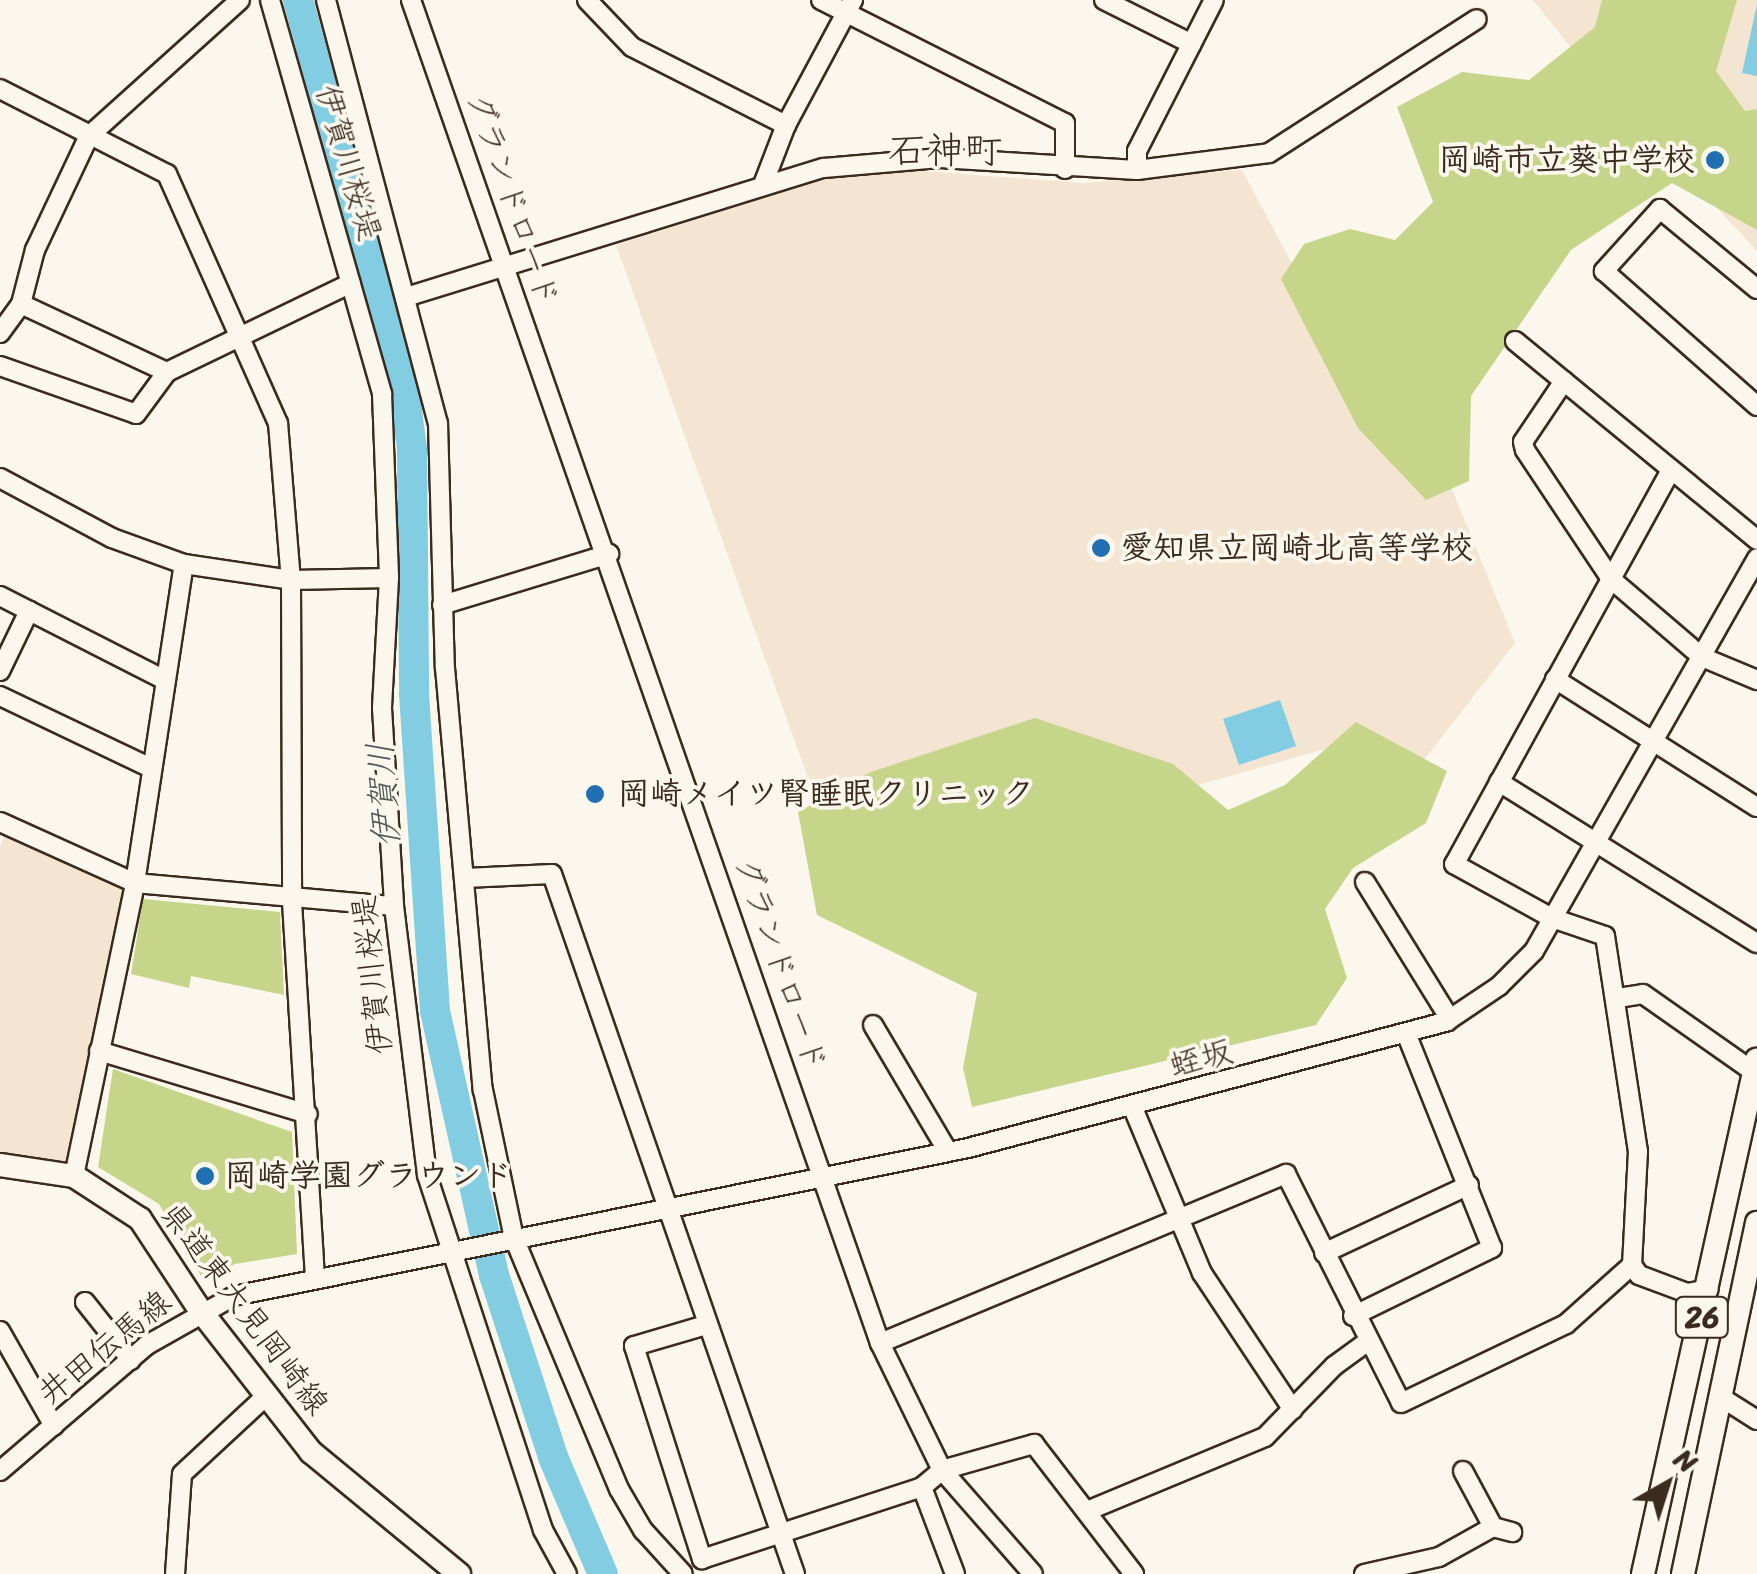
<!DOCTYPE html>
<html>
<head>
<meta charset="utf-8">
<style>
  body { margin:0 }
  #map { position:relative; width:1757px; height:1574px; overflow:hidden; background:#fbf7ec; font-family:Sriracha,"Klee One",sans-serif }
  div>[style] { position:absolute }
  .built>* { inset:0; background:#f3e5d1 }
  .green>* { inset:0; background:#c6d589 }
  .water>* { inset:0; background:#82cde2 }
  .river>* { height:30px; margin:-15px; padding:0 15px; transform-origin:15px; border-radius:15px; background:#82cde2 }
  .roads { filter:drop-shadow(2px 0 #3b2a1e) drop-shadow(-2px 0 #3b2a1e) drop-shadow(0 2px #3b2a1e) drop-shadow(0 -2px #3b2a1e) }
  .minor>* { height:18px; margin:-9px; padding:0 9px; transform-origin:9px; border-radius:9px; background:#fbf7ec }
  .major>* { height:22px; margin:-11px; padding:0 11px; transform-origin:11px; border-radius:11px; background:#fbf7ec }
  .dots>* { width:28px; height:28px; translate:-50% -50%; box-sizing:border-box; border:5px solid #fbf7ec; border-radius:50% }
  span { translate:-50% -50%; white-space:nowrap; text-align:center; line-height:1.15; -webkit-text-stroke:8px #fbf7ec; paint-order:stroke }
  .shield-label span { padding:2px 8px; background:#fbf7ec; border:2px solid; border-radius:8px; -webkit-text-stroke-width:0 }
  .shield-label { font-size:30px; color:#3b2a1e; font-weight:700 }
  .poi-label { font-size:32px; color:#3b2a1e; font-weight:700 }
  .right { translate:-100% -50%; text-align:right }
  .left { translate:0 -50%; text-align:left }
  .street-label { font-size:32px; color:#3b2a1e }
  .water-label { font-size:35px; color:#505b59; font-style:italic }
  .quarter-label { font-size:38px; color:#3b2a1e }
  .north { position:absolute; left:1617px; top:1434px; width:100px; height:100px; -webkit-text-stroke:8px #fbf7ec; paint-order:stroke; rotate:39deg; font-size:28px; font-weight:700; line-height:40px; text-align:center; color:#3b2a1e }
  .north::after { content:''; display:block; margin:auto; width:35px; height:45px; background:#3b2a1e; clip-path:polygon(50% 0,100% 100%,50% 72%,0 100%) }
</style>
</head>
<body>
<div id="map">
  <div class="built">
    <div style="clip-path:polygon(1533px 0,1757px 0,1757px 251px,1588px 69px)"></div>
    <div style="clip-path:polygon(1242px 170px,1336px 346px,1437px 453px,1515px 643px,1413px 774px,1353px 741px,1149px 799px,825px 825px,616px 245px,843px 173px,923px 171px,1083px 183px)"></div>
    <div style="clip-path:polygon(6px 830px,124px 886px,64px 1169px,0 1158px,0 847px)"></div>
  </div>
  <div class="green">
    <div style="clip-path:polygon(1602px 0,1737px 0,1716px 71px,1745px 111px,1757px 109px,1757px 230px,1672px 183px,1571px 250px,1471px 396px,1469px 481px,1426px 500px,1358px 428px,1281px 279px,1304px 244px,1350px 229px,1395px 240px,1433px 202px,1397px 107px,1462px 72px,1529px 80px,1595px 27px)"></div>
    <div style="clip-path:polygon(1035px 718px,1173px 764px,1228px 810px,1285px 785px,1356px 722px,1447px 771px,1426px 823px,1353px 868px,1325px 909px,1347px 978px,1316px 1025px,972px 1107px,963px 1068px,977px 993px,817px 915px,798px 812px,871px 772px)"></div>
    <div style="clip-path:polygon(143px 899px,280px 912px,284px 995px,191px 976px,189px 988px,131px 974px)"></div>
    <div style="clip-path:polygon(113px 1069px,292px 1132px,297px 1254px,235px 1264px,204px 1281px,159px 1204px,98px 1167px)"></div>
  </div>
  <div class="water">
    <div style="clip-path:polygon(1757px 4px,1757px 76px,1742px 73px)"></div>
    <div style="clip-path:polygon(1280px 700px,1296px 746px,1239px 765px,1223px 719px)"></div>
  </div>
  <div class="river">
    <div style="left:298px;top:0;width:394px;rotate:74.6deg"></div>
    <div style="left:403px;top:380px;width:70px;rotate:82.6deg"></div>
    <div style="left:412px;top:449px;width:245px;rotate:89.5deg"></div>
    <div style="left:414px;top:694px;width:318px;rotate:86.2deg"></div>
    <div style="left:435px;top:1011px;width:271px;rotate:77.4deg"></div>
    <div style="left:494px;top:1275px;width:191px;rotate:72deg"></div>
    <div style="left:553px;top:1457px;width:127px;rotate:66.9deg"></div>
  </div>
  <div class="roads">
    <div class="minor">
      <div style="left:270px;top:0;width:410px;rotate:74.1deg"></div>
      <div style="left:382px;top:394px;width:184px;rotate:87.8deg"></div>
      <div style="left:389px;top:578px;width:130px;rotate:93.1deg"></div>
      <div style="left:382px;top:708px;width:198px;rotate:86.5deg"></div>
      <div style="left:394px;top:906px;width:271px;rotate:83deg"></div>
      <div style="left:427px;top:1175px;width:373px;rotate:71.9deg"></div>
      <div style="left:543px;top:1530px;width:50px;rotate:61.4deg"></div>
      <div style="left:326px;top:0;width:438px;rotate:75.2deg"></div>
      <div style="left:438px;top:423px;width:245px;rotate:88.4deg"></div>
      <div style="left:445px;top:668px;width:424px;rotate:84.9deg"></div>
      <div style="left:483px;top:1090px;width:151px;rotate:78.2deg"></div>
      <div style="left:514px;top:1238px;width:272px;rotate:67.3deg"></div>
      <div style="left:619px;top:1489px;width:48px;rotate:59.7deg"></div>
      <div style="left:643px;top:1530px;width:59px;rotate:47.7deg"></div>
      <div style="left:411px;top:0;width:1423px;rotate:70.75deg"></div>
      <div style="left:880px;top:1343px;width:141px;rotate:64deg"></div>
      <div style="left:942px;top:1470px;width:138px;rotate:48.8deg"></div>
      <div style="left:587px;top:0;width:65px;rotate:46.2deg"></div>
      <div style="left:632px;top:47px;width:173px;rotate:26.9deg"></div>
      <div style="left:821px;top:0;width:273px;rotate:26.8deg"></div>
      <div style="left:1065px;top:123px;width:46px;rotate:90deg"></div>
      <div style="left:1104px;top:0;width:98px;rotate:26.6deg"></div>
      <div style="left:0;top:89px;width:187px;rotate:27deg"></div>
      <div style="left:167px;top:174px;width:273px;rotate:66deg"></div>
      <div style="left:278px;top:423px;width:158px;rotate:85.3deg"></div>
      <div style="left:291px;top:580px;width:322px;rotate:89.8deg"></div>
      <div style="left:292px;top:902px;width:374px;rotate:86.5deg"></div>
      <div style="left:1137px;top:170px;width:19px;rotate:-90deg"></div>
      <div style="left:1137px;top:151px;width:169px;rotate:-63deg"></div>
      <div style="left:764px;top:182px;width:61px;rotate:-68.9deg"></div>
      <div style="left:786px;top:125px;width:142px;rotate:-61.8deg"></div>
      <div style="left:1757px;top:289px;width:126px;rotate:-140.5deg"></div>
      <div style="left:1660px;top:209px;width:84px;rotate:132.1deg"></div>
      <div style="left:1604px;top:271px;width:204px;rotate:41.4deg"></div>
      <div style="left:406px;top:297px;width:437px;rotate:-17.2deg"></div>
      <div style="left:824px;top:168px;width:116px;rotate:-4.9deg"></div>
      <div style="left:940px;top:158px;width:197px;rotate:3.5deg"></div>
      <div style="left:1137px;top:170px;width:133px;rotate:-7.3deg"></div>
      <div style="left:1269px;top:153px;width:247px;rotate:-32.8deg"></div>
      <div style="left:21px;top:304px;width:161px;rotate:25deg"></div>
      <div style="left:0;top:333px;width:36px;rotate:-54deg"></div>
      <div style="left:21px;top:304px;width:56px;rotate:-75.5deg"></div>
      <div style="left:35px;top:250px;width:126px;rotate:-64.7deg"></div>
      <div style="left:89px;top:136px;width:203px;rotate:-42deg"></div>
      <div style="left:1515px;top:341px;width:313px;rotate:39.4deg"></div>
      <div style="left:0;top:366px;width:144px;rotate:19.4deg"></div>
      <div style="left:136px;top:414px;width:52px;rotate:-53.6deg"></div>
      <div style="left:167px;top:372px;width:204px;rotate:-25.8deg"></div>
      <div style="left:1564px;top:381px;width:73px;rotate:123.9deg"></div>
      <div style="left:1523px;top:442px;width:8px;rotate:76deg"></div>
      <div style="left:1525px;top:450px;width:155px;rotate:56.3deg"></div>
      <div style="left:1611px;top:579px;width:120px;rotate:40.6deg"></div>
      <div style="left:1702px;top:657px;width:60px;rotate:22.7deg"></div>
      <div style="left:1671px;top:470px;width:450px;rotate:118.8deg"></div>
      <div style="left:1454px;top:864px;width:112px;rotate:28.9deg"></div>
      <div style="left:1552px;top:918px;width:56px;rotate:18.8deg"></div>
      <div style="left:1605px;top:936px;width:218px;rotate:81.3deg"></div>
      <div style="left:1638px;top:1151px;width:114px;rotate:93deg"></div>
      <div style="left:1632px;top:1265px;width:12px;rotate:55deg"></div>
      <div style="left:1639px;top:1275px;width:51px;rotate:20.6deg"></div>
      <div style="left:1687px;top:1293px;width:22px;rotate:-10deg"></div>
      <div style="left:0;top:478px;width:127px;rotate:28.2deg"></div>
      <div style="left:112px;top:538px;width:77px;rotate:19.9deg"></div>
      <div style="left:184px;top:564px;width:108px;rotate:8.5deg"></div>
      <div style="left:291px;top:580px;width:98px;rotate:-1.2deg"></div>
      <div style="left:0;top:596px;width:185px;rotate:27deg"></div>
      <div style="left:442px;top:605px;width:175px;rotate:-17deg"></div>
      <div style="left:0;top:671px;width:67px;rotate:-64.2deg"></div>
      <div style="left:1555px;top:679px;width:239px;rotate:32.4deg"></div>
      <div style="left:0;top:696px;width:167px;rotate:25.5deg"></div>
      <div style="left:1499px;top:782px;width:304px;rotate:32deg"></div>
      <div style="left:0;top:822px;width:148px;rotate:24.3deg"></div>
      <div style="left:135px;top:883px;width:260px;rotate:5.1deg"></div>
      <div style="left:465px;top:878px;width:87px;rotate:-2.6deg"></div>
      <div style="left:552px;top:874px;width:741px;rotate:70.86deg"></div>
      <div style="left:1365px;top:882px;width:161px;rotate:58.2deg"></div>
      <div style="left:1618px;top:998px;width:25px;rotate:-9deg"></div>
      <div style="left:1643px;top:994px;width:136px;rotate:35.1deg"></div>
      <div style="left:873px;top:1025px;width:147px;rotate:59.4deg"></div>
      <div style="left:99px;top:1051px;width:218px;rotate:16.8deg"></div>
      <div style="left:1133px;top:1108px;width:179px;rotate:67.3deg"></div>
      <div style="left:1202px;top:1273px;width:164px;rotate:56.4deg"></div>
      <div style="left:74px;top:1176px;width:299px;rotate:-78.2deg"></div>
      <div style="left:135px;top:883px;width:323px;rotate:-81.3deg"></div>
      <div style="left:1324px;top:1253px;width:160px;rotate:-25.1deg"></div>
      <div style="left:85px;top:1302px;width:74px;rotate:51.6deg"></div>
      <div style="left:1353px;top:1316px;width:155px;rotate:-26.1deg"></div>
      <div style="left:1492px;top:1248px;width:228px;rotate:-111.8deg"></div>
      <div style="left:706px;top:1325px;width:75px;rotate:163.7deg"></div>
      <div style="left:634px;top:1346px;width:224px;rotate:72.3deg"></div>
      <div style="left:702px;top:1559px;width:231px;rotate:-18.1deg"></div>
      <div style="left:0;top:1331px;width:109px;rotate:60.4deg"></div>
      <div style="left:880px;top:1343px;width:440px;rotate:-22.6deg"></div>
      <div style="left:1286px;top:1174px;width:256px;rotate:63.3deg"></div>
      <div style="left:1401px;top:1403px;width:183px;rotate:-25.6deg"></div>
      <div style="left:1566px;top:1324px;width:89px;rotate:-41.8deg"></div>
      <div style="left:1719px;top:1396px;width:45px;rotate:32.3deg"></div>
      <div style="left:0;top:1471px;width:194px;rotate:-40.6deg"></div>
      <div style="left:147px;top:1345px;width:100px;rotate:-29.4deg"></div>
      <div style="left:234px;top:1296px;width:749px;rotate:-11.4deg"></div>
      <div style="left:968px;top:1148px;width:496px;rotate:-14.8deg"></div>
      <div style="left:1447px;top:1021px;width:63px;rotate:-33.9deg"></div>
      <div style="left:1499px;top:986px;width:49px;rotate:-45deg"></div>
      <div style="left:1534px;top:951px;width:452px;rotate:-60.4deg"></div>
      <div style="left:1463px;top:1471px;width:64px;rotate:61.8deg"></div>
      <div style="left:1087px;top:1511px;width:193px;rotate:-22.6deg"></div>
      <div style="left:1265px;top:1437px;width:99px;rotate:-45.8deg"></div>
      <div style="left:1334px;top:1366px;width:39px;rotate:-36deg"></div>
      <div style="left:175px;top:1574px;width:100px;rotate:-86deg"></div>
      <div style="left:182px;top:1474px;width:113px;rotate:-42.9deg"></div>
      <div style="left:955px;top:1574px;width:93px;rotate:-110.8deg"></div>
      <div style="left:922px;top:1487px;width:26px;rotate:-40deg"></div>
      <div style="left:942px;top:1470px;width:96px;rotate:-15.8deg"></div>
      <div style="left:1034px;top:1444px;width:164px;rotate:52.4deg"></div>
      <div style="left:1364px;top:1574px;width:77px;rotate:-12.8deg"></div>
      <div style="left:1439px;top:1557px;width:62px;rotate:-29.1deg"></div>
      <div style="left:1493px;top:1527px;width:20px;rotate:15deg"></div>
    </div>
    <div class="major">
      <div style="left:0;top:1165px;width:75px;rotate:8.5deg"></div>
      <div style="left:74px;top:1176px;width:79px;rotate:33.1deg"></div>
      <div style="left:140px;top:1219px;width:109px;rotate:56.6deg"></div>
      <div style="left:200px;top:1310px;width:180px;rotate:52deg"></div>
      <div style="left:311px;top:1452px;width:192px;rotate:39.5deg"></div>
      <div style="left:1643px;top:1574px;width:527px;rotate:-77.52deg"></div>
      <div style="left:1683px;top:1574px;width:359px;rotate:-78.1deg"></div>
    </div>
  </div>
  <div class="dots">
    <div style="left:1715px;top:160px;background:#1f6fb2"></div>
    <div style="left:1101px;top:548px;background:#1f6fb2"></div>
    <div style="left:595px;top:794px;background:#1f6fb2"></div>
    <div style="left:205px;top:1176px;background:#1f6fb2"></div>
  </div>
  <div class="shield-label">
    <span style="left:1702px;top:1317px">26</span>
  </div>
  <div class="poi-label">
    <span class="right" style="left:1695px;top:160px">岡崎市立葵中学校</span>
    <span class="left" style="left:1121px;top:548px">愛知県立岡崎北高等学校</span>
    <span class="left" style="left:618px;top:794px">岡崎メイツ腎睡眠クリニック</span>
    <span class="left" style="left:225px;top:1176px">岡崎学園グラウンド</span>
  </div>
  <div class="street-label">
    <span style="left:348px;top:163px;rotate:74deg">伊賀川桜堤</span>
    <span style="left:512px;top:199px;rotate:71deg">グランドロード</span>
    <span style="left:780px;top:964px;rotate:71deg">グランドロード</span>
    <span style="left:373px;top:975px;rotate:-96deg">伊賀川桜堤</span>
    <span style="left:1201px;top:1059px;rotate:-15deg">蛭坂</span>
    <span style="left:244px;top:1309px;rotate:53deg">県道東大見岡崎線</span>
    <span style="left:105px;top:1348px;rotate:-39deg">井田伝馬線</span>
  </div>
  <div class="water-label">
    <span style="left:383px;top:795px;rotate:-94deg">伊賀川</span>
  </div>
  <div class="quarter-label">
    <span style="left:945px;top:151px">石神町</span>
  </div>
  <div class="north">N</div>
</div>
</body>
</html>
